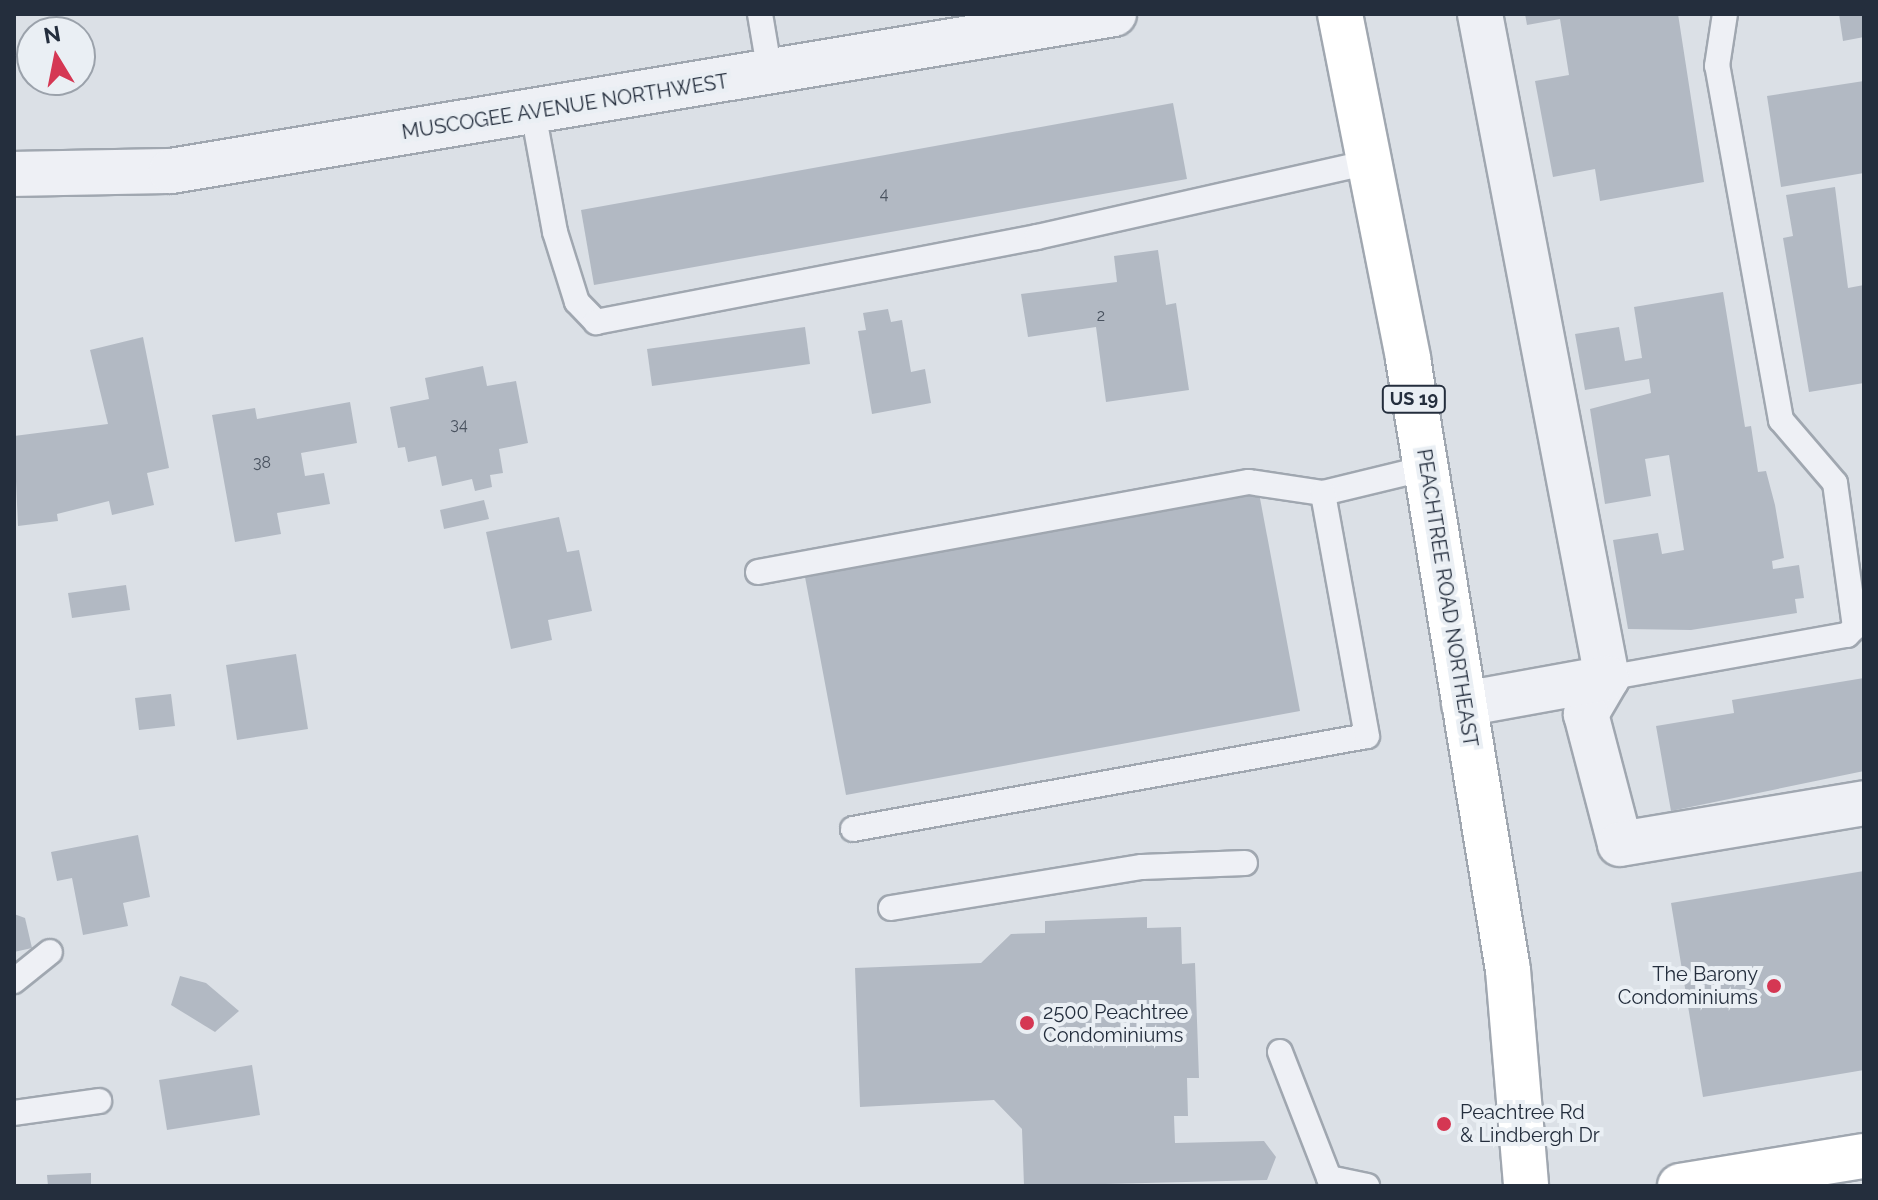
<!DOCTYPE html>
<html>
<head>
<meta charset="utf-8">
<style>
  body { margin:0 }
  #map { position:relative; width:1878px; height:1200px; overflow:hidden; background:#dbe0e6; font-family:Raleway,sans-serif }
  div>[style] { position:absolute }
  .building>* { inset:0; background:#b2b9c3 }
  .roads { filter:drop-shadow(2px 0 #a0a7b0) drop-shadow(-2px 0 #a0a7b0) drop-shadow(0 2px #a0a7b0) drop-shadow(0 -2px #a0a7b0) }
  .lane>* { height:24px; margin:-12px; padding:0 12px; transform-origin:12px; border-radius:12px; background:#eef0f5 }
  .street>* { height:44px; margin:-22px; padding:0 22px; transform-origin:22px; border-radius:22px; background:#eef0f5 }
  .secondary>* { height:44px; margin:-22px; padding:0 22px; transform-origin:22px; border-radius:22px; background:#fff }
  .highway>* { height:44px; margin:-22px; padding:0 22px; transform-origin:22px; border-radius:22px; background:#fff }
  .dots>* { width:22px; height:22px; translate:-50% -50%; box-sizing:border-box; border:4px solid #eaeff4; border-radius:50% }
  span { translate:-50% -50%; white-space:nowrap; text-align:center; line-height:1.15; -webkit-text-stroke:8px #eaeff4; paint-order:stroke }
  .number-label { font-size:16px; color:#48515e }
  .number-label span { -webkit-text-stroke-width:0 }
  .shield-label span { padding:2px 6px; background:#eaeff4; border:2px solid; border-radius:6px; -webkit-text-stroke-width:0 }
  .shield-label { font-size:18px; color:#242e3d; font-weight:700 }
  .street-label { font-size:20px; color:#242e3d }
  .poi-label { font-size:20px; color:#242e3d }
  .right { translate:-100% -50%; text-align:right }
  .left { translate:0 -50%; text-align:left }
  .frame { position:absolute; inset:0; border:16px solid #242e3d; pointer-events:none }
  .north { position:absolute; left:16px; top:16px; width:80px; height:80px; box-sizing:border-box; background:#eaeff4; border:2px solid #9ba2ab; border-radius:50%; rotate:350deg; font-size:22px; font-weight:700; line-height:32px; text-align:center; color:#242e3d }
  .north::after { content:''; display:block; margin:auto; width:28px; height:36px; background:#d53753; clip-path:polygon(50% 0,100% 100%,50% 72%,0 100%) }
</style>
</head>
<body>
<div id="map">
  <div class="building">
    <div style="clip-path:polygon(1525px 14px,1678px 14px,1704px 182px,1600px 201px,1595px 169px,1553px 177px,1535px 81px,1569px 75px,1560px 19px,1527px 25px)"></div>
    <div style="clip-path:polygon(1839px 14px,1864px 14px,1864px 37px,1843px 41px)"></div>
    <div style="clip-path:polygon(1864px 81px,1864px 173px,1781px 187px,1767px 96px)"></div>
    <div style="clip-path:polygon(1173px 103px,1187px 179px,594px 285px,581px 210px)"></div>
    <div style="clip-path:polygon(1835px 187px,1848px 288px,1864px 285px,1864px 383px,1809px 392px,1783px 238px,1793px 236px,1786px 195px)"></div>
    <div style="clip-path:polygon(1158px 250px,1166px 305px,1176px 303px,1189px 390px,1106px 402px,1096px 327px,1028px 337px,1021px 294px,1117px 282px,1114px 256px)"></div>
    <div style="clip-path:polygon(1723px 292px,1745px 427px,1751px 426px,1758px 472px,1766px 471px,1775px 505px,1784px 558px,1772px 561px,1773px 569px,1799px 565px,1804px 598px,1795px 599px,1797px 613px,1691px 630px,1628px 629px,1613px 540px,1658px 533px,1662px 554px,1684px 550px,1669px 455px,1645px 459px,1651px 496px,1605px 504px,1590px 409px,1651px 393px,1649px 379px,1585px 390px,1575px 334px,1619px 327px,1625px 361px,1642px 358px,1634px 307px)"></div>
    <div style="clip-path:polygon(888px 309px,891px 322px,902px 320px,911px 372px,925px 369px,931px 403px,872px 414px,858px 331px,866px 330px,863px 313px)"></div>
    <div style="clip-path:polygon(805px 327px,810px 364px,652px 386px,647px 349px)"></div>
    <div style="clip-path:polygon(143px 337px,169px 468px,147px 473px,154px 505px,112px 515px,109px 501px,57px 514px,58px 521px,18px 526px,14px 436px,108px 424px,90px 350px)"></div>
    <div style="clip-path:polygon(483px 366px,487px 386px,516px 381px,528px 443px,499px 449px,503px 473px,490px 475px,492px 487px,475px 491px,472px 479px,442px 486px,436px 456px,408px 462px,405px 447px,398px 448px,390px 407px,429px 399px,425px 378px)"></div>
    <div style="clip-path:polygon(350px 402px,357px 443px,301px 453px,305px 476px,324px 473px,330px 504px,277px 513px,281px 534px,235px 542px,212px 415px,255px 408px,257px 419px)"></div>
    <div style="clip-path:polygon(1259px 493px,1300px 711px,846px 795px,805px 577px)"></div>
    <div style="clip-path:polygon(484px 500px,489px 519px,444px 529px,440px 510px)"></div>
    <div style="clip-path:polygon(559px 517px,567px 552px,579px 550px,592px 611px,548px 620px,552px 640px,511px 649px,486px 532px)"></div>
    <div style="clip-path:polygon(126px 585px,130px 610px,72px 618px,68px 593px)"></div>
    <div style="clip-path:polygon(296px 654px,308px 729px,237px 740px,226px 665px)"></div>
    <div style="clip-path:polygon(1864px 678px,1864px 771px,1671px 811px,1656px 726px,1734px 713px,1732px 700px)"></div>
    <div style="clip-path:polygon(171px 694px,175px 726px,139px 730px,135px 698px)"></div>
    <div style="clip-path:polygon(138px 835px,150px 897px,123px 903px,128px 926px,83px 935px,72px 878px,57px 881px,51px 852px)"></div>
    <div style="clip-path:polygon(1864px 871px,1864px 1070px,1703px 1097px,1671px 903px)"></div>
    <div style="clip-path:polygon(14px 914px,25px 918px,32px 948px,14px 952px)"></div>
    <div style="clip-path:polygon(1147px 917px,1147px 928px,1181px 927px,1182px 964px,1195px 963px,1199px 1078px,1187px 1078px,1188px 1116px,1174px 1116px,1175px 1143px,1264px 1141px,1276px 1157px,1267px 1180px,1024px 1186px,1022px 1129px,994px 1100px,860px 1107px,855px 968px,981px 963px,1011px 934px,1045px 933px,1045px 921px)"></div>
    <div style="clip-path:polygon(180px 976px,206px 983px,239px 1011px,215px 1032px,171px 1005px)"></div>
    <div style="clip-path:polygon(252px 1065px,260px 1115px,167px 1130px,159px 1080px)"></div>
    <div style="clip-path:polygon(91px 1173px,91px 1186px,48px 1186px,47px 1175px)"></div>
  </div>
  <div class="roads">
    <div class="lane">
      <div style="left:760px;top:14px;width:60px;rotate:80.4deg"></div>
      <div style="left:533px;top:112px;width:122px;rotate:79.6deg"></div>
      <div style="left:555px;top:232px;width:73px;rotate:72.6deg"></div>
      <div style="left:577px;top:302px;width:28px;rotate:46deg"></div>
      <div style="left:596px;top:322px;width:449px;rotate:-10.9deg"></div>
      <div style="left:1037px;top:237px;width:340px;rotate:-12.7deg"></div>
      <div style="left:758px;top:572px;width:499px;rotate:-10.4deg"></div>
      <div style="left:1249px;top:482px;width:75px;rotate:8.5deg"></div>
      <div style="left:1323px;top:493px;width:106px;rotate:-13.6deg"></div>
      <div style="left:1607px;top:678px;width:244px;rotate:-10.2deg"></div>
      <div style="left:1847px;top:635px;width:11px;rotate:-45deg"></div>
      <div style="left:1855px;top:627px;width:145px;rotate:-97.9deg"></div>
      <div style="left:1835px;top:483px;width:83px;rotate:-130.6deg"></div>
      <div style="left:1781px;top:420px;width:360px;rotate:-100.2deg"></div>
      <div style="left:1717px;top:66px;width:53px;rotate:-81.3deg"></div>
      <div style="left:853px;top:829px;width:522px;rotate:-10.26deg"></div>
      <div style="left:1367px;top:736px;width:247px;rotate:-100.3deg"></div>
      <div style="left:891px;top:908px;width:254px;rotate:-9.3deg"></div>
      <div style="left:1142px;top:867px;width:103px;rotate:-2.2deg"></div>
      <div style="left:14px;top:981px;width:46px;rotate:-38.9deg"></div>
      <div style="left:1280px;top:1052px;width:135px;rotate:68.7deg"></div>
      <div style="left:1329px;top:1178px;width:39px;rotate:12deg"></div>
      <div style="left:14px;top:1113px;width:86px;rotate:-8deg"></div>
    </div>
    <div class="street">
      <div style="left:1480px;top:14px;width:676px;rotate:79.17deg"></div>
      <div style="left:1607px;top:678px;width:42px;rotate:120.3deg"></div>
      <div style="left:1586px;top:714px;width:134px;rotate:75.3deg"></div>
      <div style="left:1620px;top:844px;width:247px;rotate:-9.5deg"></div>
      <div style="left:14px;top:174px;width:157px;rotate:-1.1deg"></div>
      <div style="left:171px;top:171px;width:956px;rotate:-9.45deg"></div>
      <div style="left:1464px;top:704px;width:145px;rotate:-10.3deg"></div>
    </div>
    <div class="secondary">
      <div style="left:1680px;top:1186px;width:186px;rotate:-9.3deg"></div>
    </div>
    <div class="highway">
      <div style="left:1340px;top:14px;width:352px;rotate:78.8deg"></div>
      <div style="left:1408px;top:359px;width:619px;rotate:80.71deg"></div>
      <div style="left:1508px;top:970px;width:217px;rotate:85.2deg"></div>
    </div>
  </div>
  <div class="dots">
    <div style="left:1774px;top:986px;background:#d53753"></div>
    <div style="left:1027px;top:1023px;background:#d53753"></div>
    <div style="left:1444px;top:1124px;background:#d53753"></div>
  </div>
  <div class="number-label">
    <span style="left:884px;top:194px">4</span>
    <span style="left:1101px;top:316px">2</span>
    <span style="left:459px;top:425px">34</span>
    <span style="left:262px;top:463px">38</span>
  </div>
  <div class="shield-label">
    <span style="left:1414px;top:399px">US 19</span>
  </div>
  <div class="street-label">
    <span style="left:565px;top:107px;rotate:-9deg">MUSCOGEE AVENUE NORTHWEST</span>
    <span style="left:1447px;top:598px;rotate:81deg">PEACHTREE ROAD NORTHEAST</span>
  </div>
  <div class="poi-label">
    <span class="right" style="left:1758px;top:986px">The Barony<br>Condominiums</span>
    <span class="left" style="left:1043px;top:1024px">2500 Peachtree<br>Condominiums</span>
    <span class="left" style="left:1460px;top:1124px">Peachtree Rd<br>&amp; Lindbergh Dr</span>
  </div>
  <div class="frame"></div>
  <div class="north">N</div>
</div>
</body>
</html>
